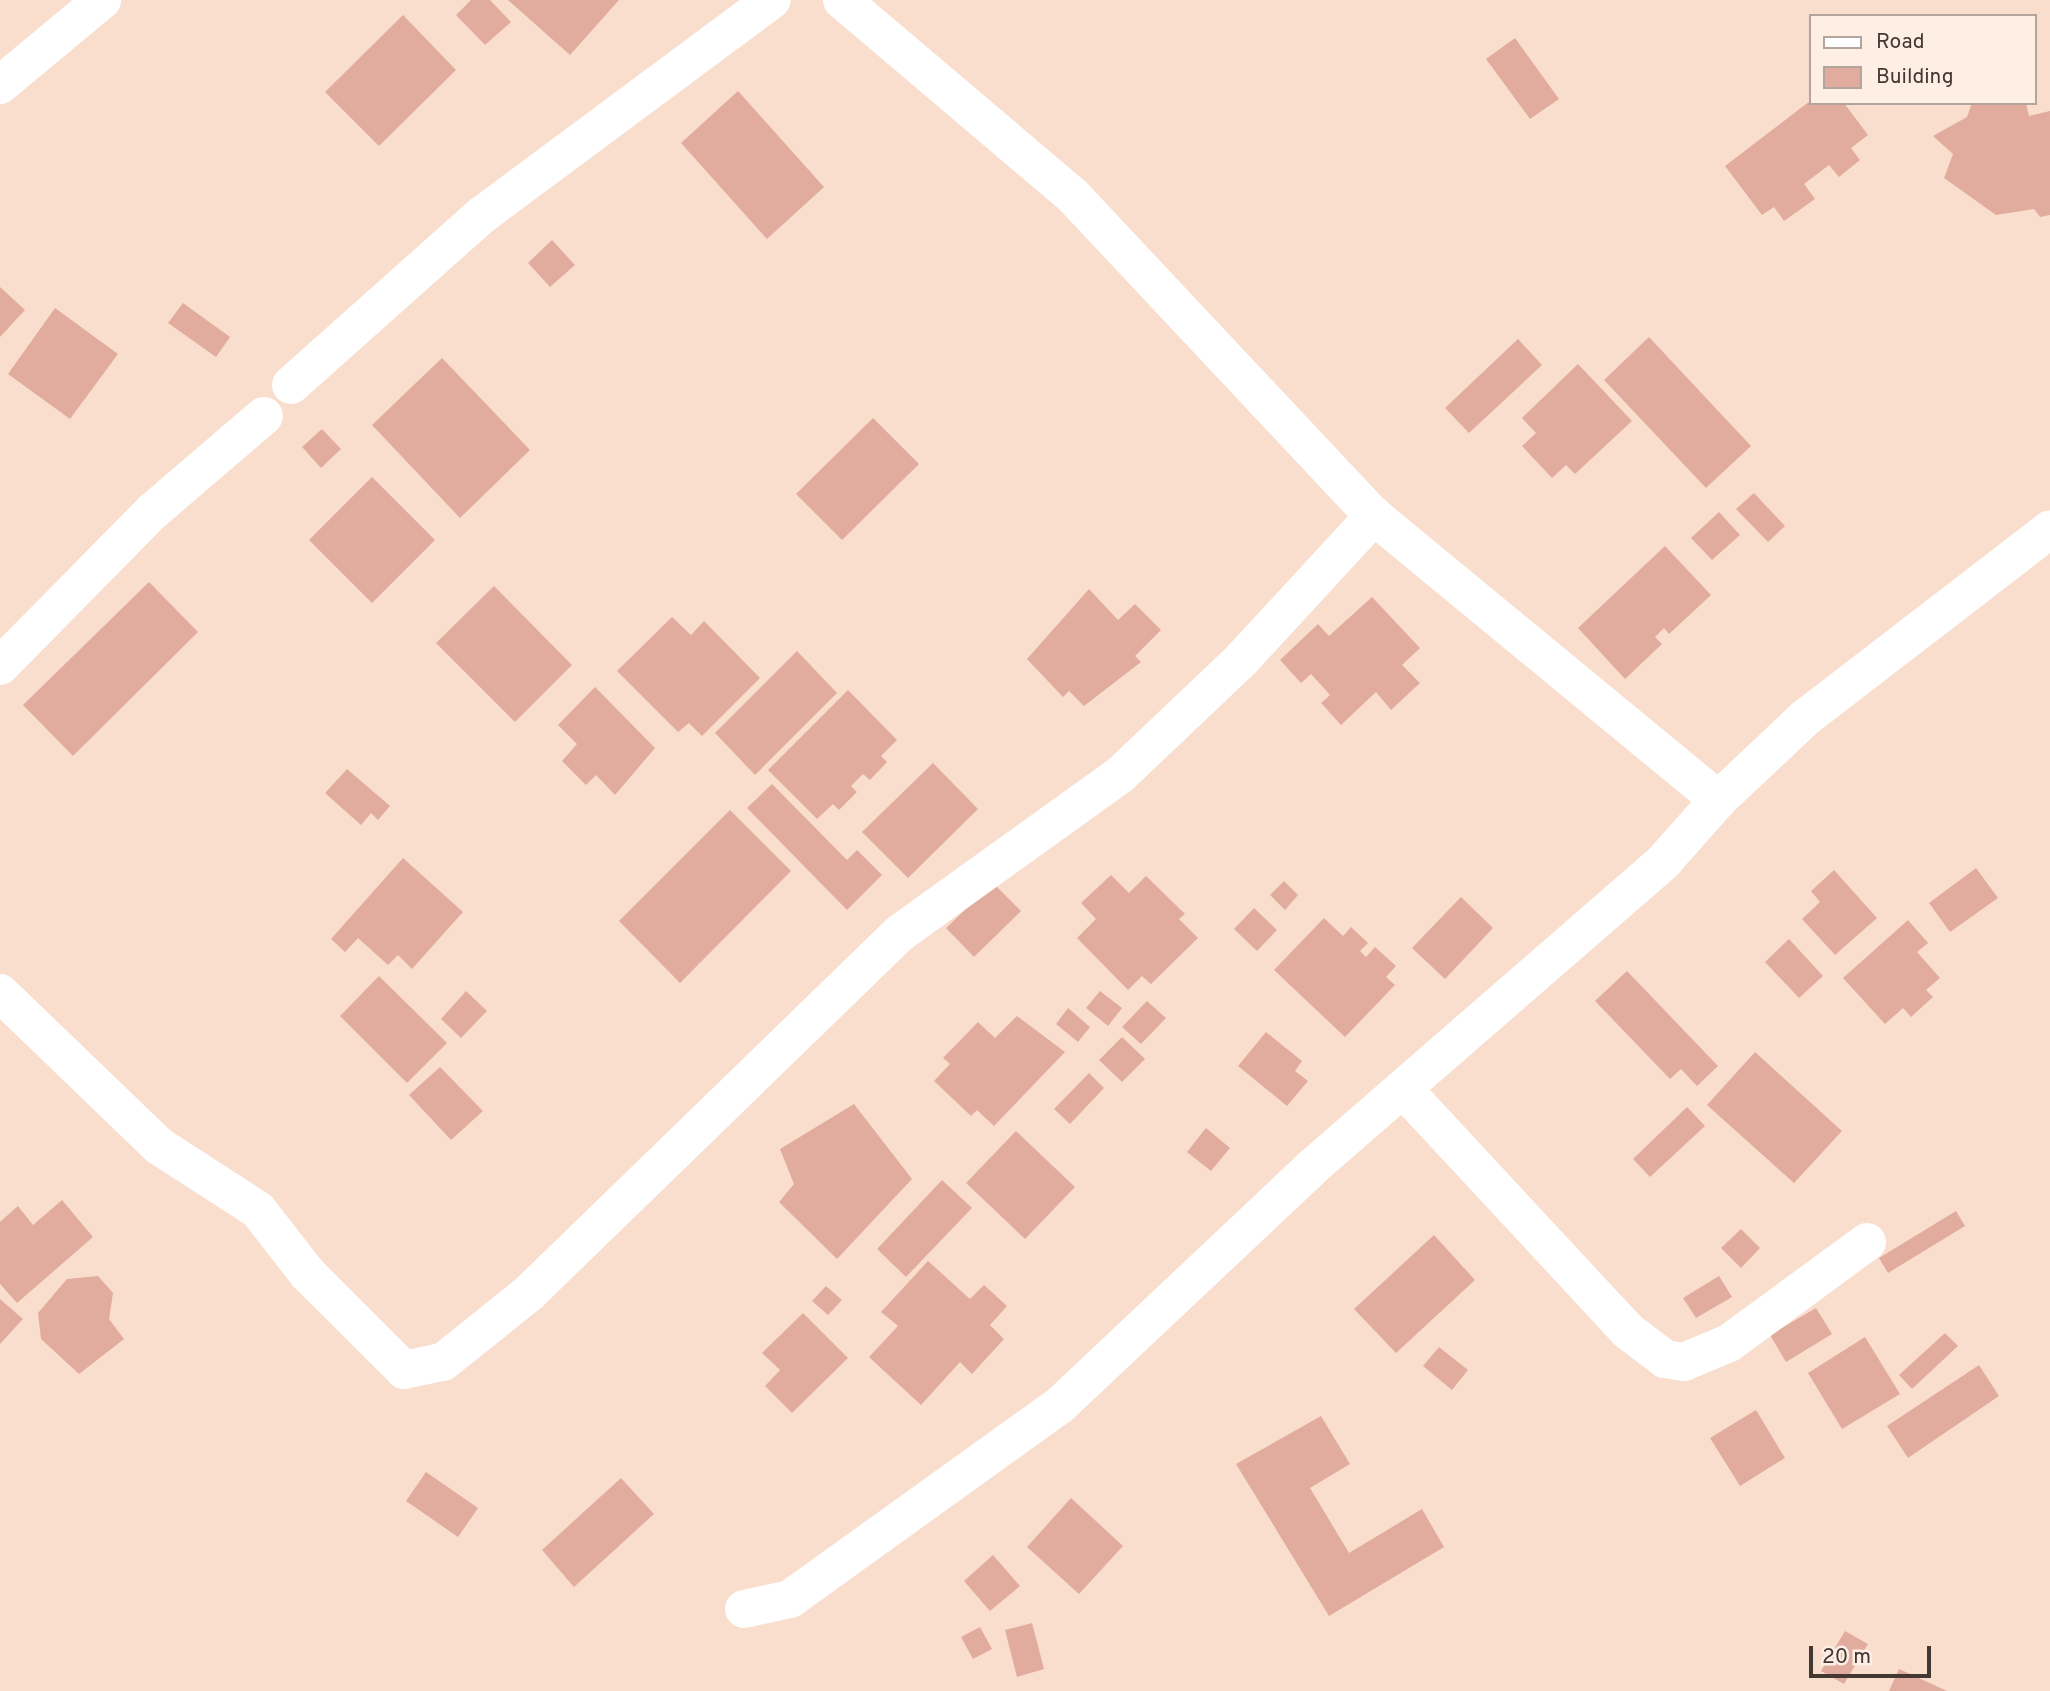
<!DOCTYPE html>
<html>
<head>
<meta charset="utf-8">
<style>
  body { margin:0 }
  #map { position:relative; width:2050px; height:1691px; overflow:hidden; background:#f9dece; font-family:Overpass,sans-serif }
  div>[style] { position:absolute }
  .building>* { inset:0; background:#e1ac9e }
  .minor>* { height:38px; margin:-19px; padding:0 19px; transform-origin:19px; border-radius:19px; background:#fff }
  span { translate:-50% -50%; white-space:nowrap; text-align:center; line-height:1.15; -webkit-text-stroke:5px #feeee4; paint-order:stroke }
  .legend { position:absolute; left:1809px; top:14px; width:228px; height:91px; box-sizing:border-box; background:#feeee4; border:2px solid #b3a59d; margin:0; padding:9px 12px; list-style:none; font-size:21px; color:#433832 }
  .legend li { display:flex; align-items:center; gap:14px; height:35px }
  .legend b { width:35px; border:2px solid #b3a59d }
  .scale { position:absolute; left:1809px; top:1646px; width:122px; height:32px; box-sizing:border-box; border:4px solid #433832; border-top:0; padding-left:9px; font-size:21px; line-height:24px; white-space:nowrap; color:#433832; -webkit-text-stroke:5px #feeee4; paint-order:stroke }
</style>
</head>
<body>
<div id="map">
  <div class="building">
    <div style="clip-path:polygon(471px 0,490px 0,511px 22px,485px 45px,456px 15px)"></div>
    <div style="clip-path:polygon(508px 0,619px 0,570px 55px)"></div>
    <div style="clip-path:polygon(403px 15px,456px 70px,379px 146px,325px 92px)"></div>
    <div style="clip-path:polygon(1515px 38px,1559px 99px,1530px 119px,1486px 59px)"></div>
    <div style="clip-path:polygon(738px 91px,824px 187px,767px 239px,681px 143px)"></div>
    <div style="clip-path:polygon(1810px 101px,1844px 103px,1868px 135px,1851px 148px,1860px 160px,1839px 177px,1829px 165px,1804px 184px,1815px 199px,1784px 221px,1774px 207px,1762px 215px,1725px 166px)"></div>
    <div style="clip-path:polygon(1972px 103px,2026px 103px,2029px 116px,2050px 111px,2050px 215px,2040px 217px,2034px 209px,1996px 215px,1944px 178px,1953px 154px,1933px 136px,1967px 117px)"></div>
    <div style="clip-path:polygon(552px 240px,575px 265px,550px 287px,528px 263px)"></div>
    <div style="clip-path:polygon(0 287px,25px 310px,0 337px)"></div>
    <div style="clip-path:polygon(183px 303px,230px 337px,216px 357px,168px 323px)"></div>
    <div style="clip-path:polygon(55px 308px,118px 354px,70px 419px,8px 374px)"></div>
    <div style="clip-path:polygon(1649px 337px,1751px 446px,1706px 488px,1604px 380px)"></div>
    <div style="clip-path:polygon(1518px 339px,1542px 365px,1469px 433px,1445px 408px)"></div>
    <div style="clip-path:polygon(442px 358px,530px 450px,460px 518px,372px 425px)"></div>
    <div style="clip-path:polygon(1578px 364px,1632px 421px,1575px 474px,1566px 465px,1552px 478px,1522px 446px,1536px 433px,1522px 418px)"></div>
    <div style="clip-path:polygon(873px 418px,919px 464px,842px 540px,796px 494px)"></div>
    <div style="clip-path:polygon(322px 429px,341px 449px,321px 468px,302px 447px)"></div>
    <div style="clip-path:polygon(372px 477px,435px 540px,372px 603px,309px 540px)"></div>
    <div style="clip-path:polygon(1754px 493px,1785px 526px,1768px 542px,1736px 509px)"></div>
    <div style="clip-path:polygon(1719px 512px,1740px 535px,1712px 560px,1691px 538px)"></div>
    <div style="clip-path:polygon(1665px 546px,1711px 595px,1669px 634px,1664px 628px,1655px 637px,1662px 644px,1625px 679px,1578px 628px)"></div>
    <div style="clip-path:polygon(149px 582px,198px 632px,73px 756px,23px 705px)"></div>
    <div style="clip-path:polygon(494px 586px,572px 665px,515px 722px,436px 643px)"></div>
    <div style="clip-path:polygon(1089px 589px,1118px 620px,1135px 604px,1161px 630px,1135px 656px,1141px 662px,1084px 706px,1069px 691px,1063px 697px,1027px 659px)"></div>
    <div style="clip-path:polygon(1372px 597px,1420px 648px,1402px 665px,1420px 683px,1391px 710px,1376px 692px,1341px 725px,1321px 703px,1330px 695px,1311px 674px,1301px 683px,1280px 660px,1318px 624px,1329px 636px)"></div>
    <div style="clip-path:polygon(672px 617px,691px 635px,704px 621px,760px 678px,702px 736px,689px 723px,678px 732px,617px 671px)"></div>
    <div style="clip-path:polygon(797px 651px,837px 693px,755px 775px,715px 733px)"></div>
    <div style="clip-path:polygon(595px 687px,655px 748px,615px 795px,596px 775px,586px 785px,562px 761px,577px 744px,558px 725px)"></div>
    <div style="clip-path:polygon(848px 690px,897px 740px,881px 756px,887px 762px,870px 780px,863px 774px,851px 786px,857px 792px,839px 810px,833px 804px,817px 819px,768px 770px)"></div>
    <div style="clip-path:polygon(933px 763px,978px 809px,908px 878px,862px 832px)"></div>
    <div style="clip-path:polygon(347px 769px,390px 806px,378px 820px,371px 813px,361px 825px,325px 793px)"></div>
    <div style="clip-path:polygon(772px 784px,847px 860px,857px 850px,882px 875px,847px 910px,747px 808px)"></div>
    <div style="clip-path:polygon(730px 810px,791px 871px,680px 983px,619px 921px)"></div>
    <div style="clip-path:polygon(403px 858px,463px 912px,412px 969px,398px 955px,388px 965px,358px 938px,345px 952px,331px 939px)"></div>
    <div style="clip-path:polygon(1976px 868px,1998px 898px,1950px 932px,1929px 903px)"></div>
    <div style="clip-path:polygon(1834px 870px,1877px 918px,1835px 955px,1802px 919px,1820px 902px,1811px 891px)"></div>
    <div style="clip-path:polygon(1111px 875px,1129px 893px,1146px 876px,1185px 914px,1179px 919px,1198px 938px,1151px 984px,1142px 976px,1128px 990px,1077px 938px,1096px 919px,1081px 903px)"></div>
    <div style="clip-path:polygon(1284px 881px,1298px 895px,1285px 910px,1270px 895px)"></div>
    <div style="clip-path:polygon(993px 883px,1021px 911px,974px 957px,946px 928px)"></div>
    <div style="clip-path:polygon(1461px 897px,1493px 928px,1445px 979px,1412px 948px)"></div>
    <div style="clip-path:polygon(1254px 908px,1277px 930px,1257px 951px,1234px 929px)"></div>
    <div style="clip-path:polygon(1324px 918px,1343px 936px,1351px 927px,1368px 943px,1360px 951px,1366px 957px,1375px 947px,1396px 966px,1386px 977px,1395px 985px,1345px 1037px,1274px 970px)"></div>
    <div style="clip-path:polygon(1908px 920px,1928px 943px,1917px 952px,1940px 978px,1926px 990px,1933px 997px,1911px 1017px,1903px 1008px,1885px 1024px,1843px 978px)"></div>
    <div style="clip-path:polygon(1789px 939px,1823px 976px,1799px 998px,1765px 962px)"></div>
    <div style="clip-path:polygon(1627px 971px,1718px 1066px,1697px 1086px,1681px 1069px,1670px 1079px,1595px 1001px)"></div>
    <div style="clip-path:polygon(379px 976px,447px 1043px,407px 1083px,340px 1016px)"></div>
    <div style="clip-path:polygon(466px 991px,487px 1011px,461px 1038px,441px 1019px)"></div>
    <div style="clip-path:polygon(1100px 991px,1122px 1008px,1108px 1026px,1086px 1008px)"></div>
    <div style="clip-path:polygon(1147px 1001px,1166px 1018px,1141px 1044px,1122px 1027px)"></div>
    <div style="clip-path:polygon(1068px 1008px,1090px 1027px,1078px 1042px,1056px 1024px)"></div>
    <div style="clip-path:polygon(1017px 1016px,1065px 1052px,994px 1126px,977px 1110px,971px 1116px,934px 1081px,950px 1064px,943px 1058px,978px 1022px,995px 1038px)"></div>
    <div style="clip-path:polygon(1266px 1032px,1302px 1061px,1295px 1071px,1308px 1081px,1287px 1106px,1238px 1066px)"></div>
    <div style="clip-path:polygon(1122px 1037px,1145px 1059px,1122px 1082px,1099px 1060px)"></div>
    <div style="clip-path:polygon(1755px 1052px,1842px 1131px,1794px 1183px,1707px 1105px)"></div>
    <div style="clip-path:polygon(440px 1067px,483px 1111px,451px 1140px,409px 1095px)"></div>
    <div style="clip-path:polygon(1089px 1073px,1104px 1088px,1070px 1124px,1054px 1109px)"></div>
    <div style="clip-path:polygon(854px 1104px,912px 1179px,837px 1259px,779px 1202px,794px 1184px,780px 1149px)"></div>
    <div style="clip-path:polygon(1687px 1107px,1705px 1126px,1650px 1177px,1633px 1159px)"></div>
    <div style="clip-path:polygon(1206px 1128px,1230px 1148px,1211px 1171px,1187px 1152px)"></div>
    <div style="clip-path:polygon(1016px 1131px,1075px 1187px,1025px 1239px,966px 1183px)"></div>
    <div style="clip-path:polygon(942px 1180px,972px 1208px,906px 1277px,877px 1249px)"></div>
    <div style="clip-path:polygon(62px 1200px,93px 1237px,17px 1303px,0 1284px,0 1222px,18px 1206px,33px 1225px)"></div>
    <div style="clip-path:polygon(1956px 1211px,1965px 1226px,1888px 1273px,1879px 1258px)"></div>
    <div style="clip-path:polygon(1741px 1229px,1760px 1248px,1741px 1268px,1721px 1248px)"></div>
    <div style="clip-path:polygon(1434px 1235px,1475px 1280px,1396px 1353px,1354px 1309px)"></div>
    <div style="clip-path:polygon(928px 1261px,970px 1299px,984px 1285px,1007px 1306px,990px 1325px,1004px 1339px,972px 1374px,960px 1362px,921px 1405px,869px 1357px,898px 1326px,881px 1312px)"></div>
    <div style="clip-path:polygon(98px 1276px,113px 1293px,109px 1319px,124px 1339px,79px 1374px,41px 1339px,38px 1313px,67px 1279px)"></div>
    <div style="clip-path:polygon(1719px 1276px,1732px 1297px,1696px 1318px,1683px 1298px)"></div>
    <div style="clip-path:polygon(826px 1286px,842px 1300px,828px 1315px,812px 1301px)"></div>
    <div style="clip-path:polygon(0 1299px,23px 1319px,0 1344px)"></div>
    <div style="clip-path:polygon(1816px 1308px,1832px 1334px,1786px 1362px,1770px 1335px)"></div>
    <div style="clip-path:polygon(803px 1313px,848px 1358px,792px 1413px,765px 1386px,780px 1370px,762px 1353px)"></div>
    <div style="clip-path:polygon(1945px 1333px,1958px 1346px,1912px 1389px,1899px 1375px)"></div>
    <div style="clip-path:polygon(1865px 1337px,1900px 1394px,1842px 1429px,1808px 1373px)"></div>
    <div style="clip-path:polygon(1439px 1347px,1468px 1370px,1452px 1390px,1423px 1366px)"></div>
    <div style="clip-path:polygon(1979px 1365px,1999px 1396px,1908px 1458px,1887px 1426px)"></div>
    <div style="clip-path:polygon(1756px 1410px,1785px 1458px,1740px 1486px,1710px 1438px)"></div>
    <div style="clip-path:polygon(1321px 1416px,1350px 1464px,1310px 1488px,1349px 1553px,1422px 1509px,1444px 1547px,1329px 1616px,1236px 1464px)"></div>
    <div style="clip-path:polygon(426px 1472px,478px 1508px,458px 1537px,406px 1501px)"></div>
    <div style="clip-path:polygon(621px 1478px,654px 1514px,574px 1587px,542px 1550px)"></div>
    <div style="clip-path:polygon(1071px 1498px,1123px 1546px,1079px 1594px,1027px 1547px)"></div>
    <div style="clip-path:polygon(993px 1555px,1020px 1586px,990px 1611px,964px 1581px)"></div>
    <div style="clip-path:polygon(1032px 1623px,1044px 1669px,1017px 1677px,1005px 1630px)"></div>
    <div style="clip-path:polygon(980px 1627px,992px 1649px,973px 1659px,961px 1637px)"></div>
    <div style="clip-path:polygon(1845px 1631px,1868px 1644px,1844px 1684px,1821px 1671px)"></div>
    <div style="clip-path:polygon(1899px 1669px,1947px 1691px,1889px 1691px)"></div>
  </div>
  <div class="minor">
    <div style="left:842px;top:0;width:303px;rotate:40.3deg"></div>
    <div style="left:1073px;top:196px;width:439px;rotate:46.8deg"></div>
    <div style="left:1374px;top:516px;width:446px;rotate:39.5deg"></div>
    <div style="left:0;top:85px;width:133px;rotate:-39.8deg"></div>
    <div style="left:291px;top:385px;width:256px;rotate:-41.7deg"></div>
    <div style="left:482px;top:215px;width:361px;rotate:-36.6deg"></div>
    <div style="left:0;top:666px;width:218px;rotate:-45.4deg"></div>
    <div style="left:153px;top:511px;width:146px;rotate:-40.6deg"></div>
    <div style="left:0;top:993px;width:221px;rotate:43.9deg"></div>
    <div style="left:159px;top:1146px;width:118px;rotate:32.9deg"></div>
    <div style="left:258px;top:1210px;width:80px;rotate:52.1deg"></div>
    <div style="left:307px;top:1273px;width:137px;rotate:45deg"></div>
    <div style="left:404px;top:1370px;width:40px;rotate:-12deg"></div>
    <div style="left:443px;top:1362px;width:110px;rotate:-38.7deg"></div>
    <div style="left:529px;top:1293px;width:517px;rotate:-44.14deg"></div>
    <div style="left:900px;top:933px;width:272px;rotate:-35.7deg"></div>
    <div style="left:1121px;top:774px;width:167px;rotate:-43.5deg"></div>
    <div style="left:1242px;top:659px;width:195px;rotate:-47.3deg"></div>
    <div style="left:1405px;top:1091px;width:328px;rotate:47.1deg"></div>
    <div style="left:1628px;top:1331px;width:46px;rotate:37.1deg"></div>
    <div style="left:1665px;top:1359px;width:19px;rotate:9deg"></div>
    <div style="left:1684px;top:1362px;width:49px;rotate:-22.9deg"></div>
    <div style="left:1729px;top:1343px;width:171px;rotate:-36.2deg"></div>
    <div style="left:744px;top:1609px;width:47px;rotate:-12.3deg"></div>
    <div style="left:790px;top:1599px;width:331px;rotate:-35.7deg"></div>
    <div style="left:1059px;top:1406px;width:344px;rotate:-43.3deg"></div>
    <div style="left:1309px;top:1170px;width:472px;rotate:-41deg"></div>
    <div style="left:1665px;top:860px;width:80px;rotate:-48.5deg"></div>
    <div style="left:1718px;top:800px;width:120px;rotate:-43.3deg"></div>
    <div style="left:1805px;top:718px;width:309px;rotate:-37.6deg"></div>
  </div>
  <ul class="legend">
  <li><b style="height:9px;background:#fff"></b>Road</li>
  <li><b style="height:19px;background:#e1ac9e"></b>Building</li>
  </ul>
  <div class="scale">20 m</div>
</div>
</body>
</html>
